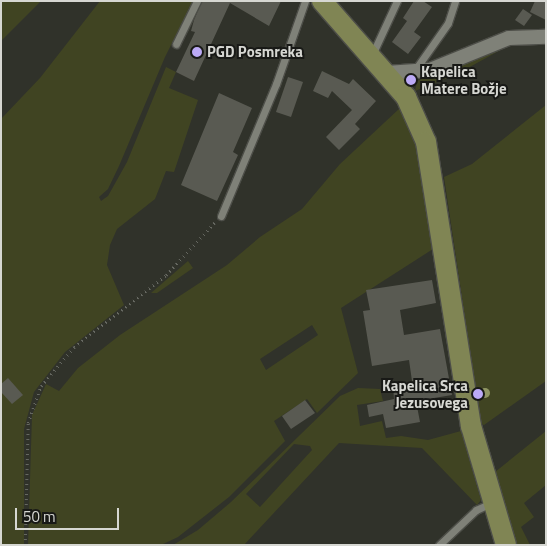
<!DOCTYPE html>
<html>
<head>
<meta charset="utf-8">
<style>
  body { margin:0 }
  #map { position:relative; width:547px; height:546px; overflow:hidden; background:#30322a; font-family:"Titillium Web",sans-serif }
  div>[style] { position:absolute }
  .green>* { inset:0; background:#404422 }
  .building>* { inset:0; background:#595a52 }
  .path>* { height:2.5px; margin-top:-1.25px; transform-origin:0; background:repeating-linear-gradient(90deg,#666861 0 1px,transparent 0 5px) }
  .roads { filter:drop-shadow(1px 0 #4d4e48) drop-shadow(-1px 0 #4d4e48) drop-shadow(0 1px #4d4e48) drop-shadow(0 -1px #4d4e48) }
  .lane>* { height:7px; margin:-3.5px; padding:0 3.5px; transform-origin:3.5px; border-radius:3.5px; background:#7f8178 }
  .street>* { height:14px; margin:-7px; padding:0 7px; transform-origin:7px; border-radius:7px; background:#7f8178 }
  .secondary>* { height:20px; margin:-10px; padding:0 10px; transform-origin:10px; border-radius:10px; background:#808554 }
  .trees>* { width:10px; height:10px; margin:-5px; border-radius:50%; background:#8f9663 }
  .dots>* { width:14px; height:14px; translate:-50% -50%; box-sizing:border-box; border:2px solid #181916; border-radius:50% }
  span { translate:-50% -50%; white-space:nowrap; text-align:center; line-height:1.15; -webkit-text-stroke:4px #181916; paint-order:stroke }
  .poi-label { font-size:15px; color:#d6d7d2; font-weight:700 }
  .left { translate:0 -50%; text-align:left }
  .right { translate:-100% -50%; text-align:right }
  .frame { position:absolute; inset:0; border:2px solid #d6d7d2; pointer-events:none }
  .scale { position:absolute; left:15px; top:508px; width:104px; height:22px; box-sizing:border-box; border:2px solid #d6d7d2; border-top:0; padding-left:6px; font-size:15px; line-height:18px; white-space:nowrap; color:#d6d7d2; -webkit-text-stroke:4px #181916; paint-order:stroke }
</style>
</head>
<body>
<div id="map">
  <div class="green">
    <div style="clip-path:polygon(1px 1px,41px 1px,1px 41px)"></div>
    <div style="clip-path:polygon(100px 1px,193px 1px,165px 57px,119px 166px,108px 189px,99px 197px,101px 201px,108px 196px,127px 162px,166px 67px,176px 72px,169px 88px,198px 100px,174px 172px,166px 171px,155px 199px,117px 229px,110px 245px,107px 265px,124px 305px,65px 352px,34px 392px,24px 429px,24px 545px,1px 545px,1px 119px,40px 78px)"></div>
    <div style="clip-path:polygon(505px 44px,506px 47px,457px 74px,415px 91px,417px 81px)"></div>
    <div style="clip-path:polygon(546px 105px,546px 381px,484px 425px,481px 424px,444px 177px,472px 164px)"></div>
    <div style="clip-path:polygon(evenodd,400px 108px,419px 147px,433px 249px,341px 308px,358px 373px,317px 413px,307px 399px,274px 421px,285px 441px,229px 497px,178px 537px,161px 545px,28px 545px,32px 415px,46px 384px,59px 391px,78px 368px,120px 335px,227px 265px,260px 237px,302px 209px,340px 164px,400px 108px,312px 325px,318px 335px,266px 370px,260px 359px,312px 325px)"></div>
    <div style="clip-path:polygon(188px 261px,193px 268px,157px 293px,151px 293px)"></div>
    <div style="clip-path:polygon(evenodd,358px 388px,380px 389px,383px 401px,357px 405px,360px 426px,382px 421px,386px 438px,401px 436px,428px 440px,461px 431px,481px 500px,477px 505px,422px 448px,339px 443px,244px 545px,173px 545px,198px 530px,231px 502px,340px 396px,358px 388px,294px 444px,310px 446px,312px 450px,260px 507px,246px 494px,294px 444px)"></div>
    <div style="clip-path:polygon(546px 431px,546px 485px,524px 503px,534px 517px,521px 527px,530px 545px,517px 545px,495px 472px)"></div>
  </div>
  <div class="building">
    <div style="clip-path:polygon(202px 1px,281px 1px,269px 26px,230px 3px,194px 81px,176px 72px,195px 32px,191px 31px,194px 20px)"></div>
    <div style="clip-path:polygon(414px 1px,423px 1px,432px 7px,414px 32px,421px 37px,408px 54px,392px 42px,407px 21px,403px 18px)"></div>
    <div style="clip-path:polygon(535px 1px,546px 1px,546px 20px,530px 12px)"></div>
    <div style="clip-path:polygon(523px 9px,532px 15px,524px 26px,515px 20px)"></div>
    <div style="clip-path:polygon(322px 71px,349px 84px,353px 79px,376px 101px,355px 124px,360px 129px,339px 150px,326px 137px,352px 110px,332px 91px,328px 98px,313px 91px)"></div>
    <div style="clip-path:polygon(288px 77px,303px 82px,291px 117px,276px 112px)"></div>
    <div style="clip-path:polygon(219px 93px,252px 108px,233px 152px,238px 155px,217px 201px,181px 185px)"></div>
    <div style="clip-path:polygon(432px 280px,436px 303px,400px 310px,404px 335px,440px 329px,452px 395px,416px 401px,420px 422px,386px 428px,383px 414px,369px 417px,367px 405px,394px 399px,393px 385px,412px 381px,409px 360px,372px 366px,363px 311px,370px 310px,366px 290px)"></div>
    <div style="clip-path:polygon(8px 378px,23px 395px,12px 404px,1px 392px,1px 384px)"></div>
    <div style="clip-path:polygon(305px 400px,315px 413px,291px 429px,282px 416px)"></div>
  </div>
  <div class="path">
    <div style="left:25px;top:545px;width:122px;rotate:-88.6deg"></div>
    <div style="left:28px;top:423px;width:39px;rotate:-71deg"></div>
    <div style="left:41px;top:386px;width:51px;rotate:-49.8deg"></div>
    <div style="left:74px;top:347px;width:117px;rotate:-38deg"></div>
    <div style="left:166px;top:275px;width:72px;rotate:-47.2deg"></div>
  </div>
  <div class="roads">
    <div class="lane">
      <div style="left:176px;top:44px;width:48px;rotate:-64deg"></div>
      <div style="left:372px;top:55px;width:60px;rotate:-65.2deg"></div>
      <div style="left:415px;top:70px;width:57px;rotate:-54.9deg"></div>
      <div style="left:448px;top:23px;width:23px;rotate:-72deg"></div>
      <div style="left:221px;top:216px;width:143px;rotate:-67.4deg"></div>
      <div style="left:276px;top:84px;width:88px;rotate:-70.7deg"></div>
      <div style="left:439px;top:545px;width:51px;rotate:-43.4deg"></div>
      <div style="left:476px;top:510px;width:17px;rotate:-25deg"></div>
    </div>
    <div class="street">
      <div style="left:386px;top:73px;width:44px;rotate:-3.9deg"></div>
      <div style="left:430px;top:70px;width:85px;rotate:-22.1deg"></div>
      <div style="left:509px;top:38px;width:37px;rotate:-2deg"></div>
    </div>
    <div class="secondary">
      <div style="left:322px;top:1px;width:128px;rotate:48.8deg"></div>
      <div style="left:406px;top:97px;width:49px;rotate:66deg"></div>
      <div style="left:426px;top:142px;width:288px;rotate:81deg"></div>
      <div style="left:471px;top:426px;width:124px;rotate:73.6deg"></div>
    </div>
  </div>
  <div class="trees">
    <div style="left:485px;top:393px"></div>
  </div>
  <div class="dots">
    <div style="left:197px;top:52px;background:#bcaaf6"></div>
    <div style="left:411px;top:80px;background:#bcaaf6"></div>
    <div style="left:478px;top:394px;background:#bcaaf6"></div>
  </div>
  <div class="poi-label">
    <span class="left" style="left:207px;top:52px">PGD Posmreka</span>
    <span class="left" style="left:421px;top:80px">Kapelica<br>Matere Božje</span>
    <span class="right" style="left:468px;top:394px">Kapelica Srca<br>Jezusovega</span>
  </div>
  <div class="frame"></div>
  <div class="scale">50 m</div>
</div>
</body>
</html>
